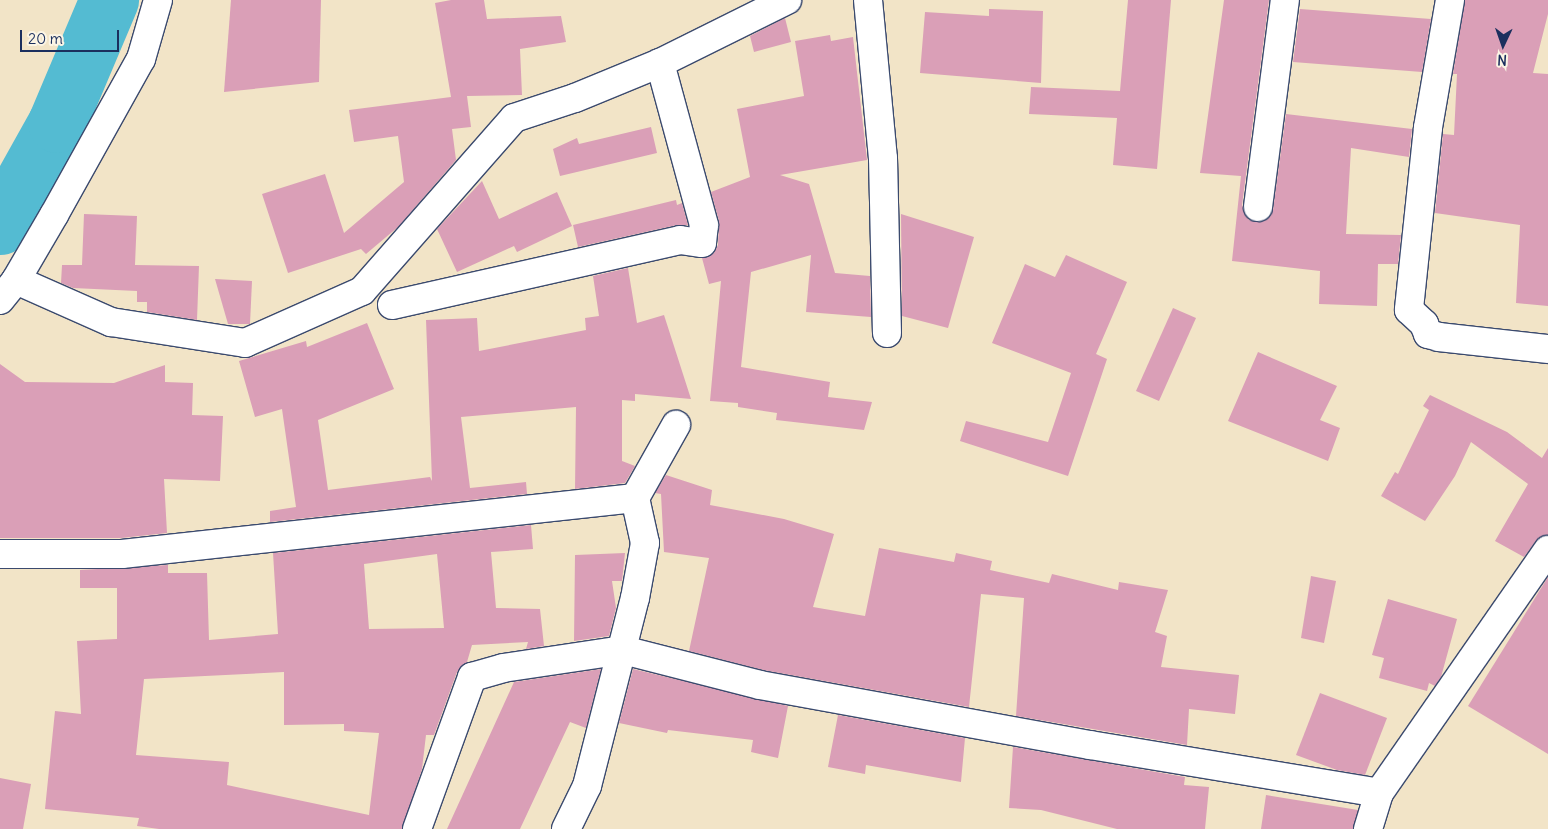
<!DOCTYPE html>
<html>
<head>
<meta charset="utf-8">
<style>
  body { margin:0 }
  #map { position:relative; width:1548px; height:829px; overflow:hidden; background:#f2e4c7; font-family:Delius,sans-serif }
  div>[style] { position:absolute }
  .river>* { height:59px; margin:-29.5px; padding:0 29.5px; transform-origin:29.5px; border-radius:29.5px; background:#54bbd2 }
  .building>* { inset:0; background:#da9fb7 }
  .roads { filter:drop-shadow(1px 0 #3b4a6e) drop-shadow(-1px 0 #3b4a6e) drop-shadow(0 1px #3b4a6e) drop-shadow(0 -1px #3b4a6e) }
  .minor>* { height:28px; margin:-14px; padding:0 14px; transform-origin:14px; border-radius:14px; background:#fff }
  span { translate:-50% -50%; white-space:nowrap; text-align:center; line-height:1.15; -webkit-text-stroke:5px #fcf5e5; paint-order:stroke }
  .north { position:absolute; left:1478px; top:20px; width:50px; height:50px; -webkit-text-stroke:4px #fcf5e5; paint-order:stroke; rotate:183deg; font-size:14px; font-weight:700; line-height:20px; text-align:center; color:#1b2f5e }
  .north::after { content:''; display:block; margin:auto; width:18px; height:22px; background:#1b2f5e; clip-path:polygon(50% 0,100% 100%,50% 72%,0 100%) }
  .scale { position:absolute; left:20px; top:30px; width:99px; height:22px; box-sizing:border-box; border:2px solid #1b2f5e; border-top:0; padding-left:6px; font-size:15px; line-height:18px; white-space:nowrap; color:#1b2f5e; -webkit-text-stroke:4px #fcf5e5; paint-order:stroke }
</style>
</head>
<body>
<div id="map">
  <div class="river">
    <div style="left:0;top:225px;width:117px;rotate:-60.8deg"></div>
    <div style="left:57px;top:123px;width:134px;rotate:-67.1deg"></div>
  </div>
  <div class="building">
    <div style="clip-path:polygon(231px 0,321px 0,319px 82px,224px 92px)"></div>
    <div style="clip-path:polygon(451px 0,484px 0,487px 19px,561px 16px,566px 42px,520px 49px,522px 95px,467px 96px,471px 127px,452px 129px,456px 160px,398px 227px,366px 254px,361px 249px,288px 273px,262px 194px,325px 174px,344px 233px,404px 182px,398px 136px,354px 142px,349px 110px,451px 97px,435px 3px)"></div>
    <div style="clip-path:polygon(1128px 0,1171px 0,1157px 169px,1113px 165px,1117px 118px,1029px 114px,1031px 87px,1120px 91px)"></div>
    <div style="clip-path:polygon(1224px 0,1269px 0,1242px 205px,1249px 220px,1264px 221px,1273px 210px,1286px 114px,1412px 129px,1409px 157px,1351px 148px,1346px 234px,1401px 235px,1398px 264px,1378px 264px,1377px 306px,1319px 304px,1320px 271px,1232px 261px,1241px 176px,1200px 173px)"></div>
    <div style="clip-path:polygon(1465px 0,1548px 0,1548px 14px,1533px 73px,1548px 74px,1548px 306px,1516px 303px,1520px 225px,1435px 213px,1443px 134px,1454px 135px,1457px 74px,1453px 74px)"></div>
    <div style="clip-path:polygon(989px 9px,1043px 11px,1041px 83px,920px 73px,925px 12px,989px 16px)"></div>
    <div style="clip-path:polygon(1300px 9px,1431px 19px,1422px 72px,1293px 62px)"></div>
    <div style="clip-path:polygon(785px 18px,791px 42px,754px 52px,750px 36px)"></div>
    <div style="clip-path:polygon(830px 35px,831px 41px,853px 37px,867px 160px,780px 175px,809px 184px,835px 273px,870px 276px,871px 317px,806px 312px,811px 255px,751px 272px,741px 367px,830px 382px,828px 397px,872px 402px,864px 430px,776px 420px,777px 413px,738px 407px,738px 403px,710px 401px,721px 281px,709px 284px,702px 258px,714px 253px,718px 245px,719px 221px,711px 192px,750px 177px,737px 109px,804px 96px,795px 41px)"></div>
    <div style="clip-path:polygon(651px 127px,657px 153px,560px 176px,553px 149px,577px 138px,579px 144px)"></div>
    <div style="clip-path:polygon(482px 181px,499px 219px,557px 192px,572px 226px,517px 252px,514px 246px,457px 272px,437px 229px)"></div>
    <div style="clip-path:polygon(676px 200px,677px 205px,682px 203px,688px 225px,677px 225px,578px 247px,573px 225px)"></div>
    <div style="clip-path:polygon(84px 214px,137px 216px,135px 265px,199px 266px,197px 320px,147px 312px,147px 302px,137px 302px,137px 291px,73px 288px,61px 283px,62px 265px,82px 265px)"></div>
    <div style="clip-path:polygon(901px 214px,974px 237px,948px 328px,902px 316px)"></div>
    <div style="clip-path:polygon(1066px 255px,1127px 282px,1096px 354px,1107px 359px,1068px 476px,960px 441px,966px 421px,1048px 442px,1071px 373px,992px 343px,1025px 264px,1055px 277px)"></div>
    <div style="clip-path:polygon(628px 268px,637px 323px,664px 315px,691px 399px,635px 394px,635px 401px,622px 400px,622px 461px,635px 466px,625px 483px,575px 489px,576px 407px,461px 417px,470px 488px,526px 482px,527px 494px,270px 522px,270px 511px,296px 507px,282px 409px,255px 417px,239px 361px,306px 341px,307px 347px,367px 323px,394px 389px,318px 420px,328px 490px,430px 477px,432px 481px,426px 320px,477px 318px,479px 351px,586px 330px,585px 318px,599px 316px,593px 276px)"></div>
    <div style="clip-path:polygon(215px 279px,252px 281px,250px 324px,228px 324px)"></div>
    <div style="clip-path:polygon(1173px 308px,1196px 318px,1159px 401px,1136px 391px)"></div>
    <div style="clip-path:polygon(1258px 352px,1337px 386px,1320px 420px,1340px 428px,1328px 461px,1228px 421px)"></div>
    <div style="clip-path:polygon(0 364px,25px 382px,114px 383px,165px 365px,165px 382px,193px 383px,192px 415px,223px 416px,220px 481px,164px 479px,167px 533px,121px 538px,0 538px)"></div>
    <div style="clip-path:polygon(1430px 395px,1507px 432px,1542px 458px,1548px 448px,1548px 535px,1536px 541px,1524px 557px,1495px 541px,1528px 484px,1471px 442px,1455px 476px,1425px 521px,1381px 496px,1395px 472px,1398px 474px,1429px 410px,1423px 406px)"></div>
    <div style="clip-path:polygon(666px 475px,712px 490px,710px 505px,784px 519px,834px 534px,813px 607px,865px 616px,879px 548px,954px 562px,956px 553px,992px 561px,990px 570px,1049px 583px,1052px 574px,1118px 590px,1119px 582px,1168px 590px,1155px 632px,1167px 636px,1161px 667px,1239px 675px,1235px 714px,1189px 709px,1187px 745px,1016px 716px,1024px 598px,981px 594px,969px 707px,763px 670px,689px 651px,709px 558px,664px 552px,661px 494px,655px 493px)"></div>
    <div style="clip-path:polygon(evenodd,531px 525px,533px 549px,491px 552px,496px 608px,540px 609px,544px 646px,526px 649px,528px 642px,472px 645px,467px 662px,457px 672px,434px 735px,426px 735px,422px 769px,402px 829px,159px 829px,137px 826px,139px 818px,45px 809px,55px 711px,81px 714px,77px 641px,117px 639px,117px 588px,80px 588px,80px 570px,168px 565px,168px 573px,207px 573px,209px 640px,278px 634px,273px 553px,531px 525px,437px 554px,444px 628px,369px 629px,364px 564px,437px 554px,531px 525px,284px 672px,284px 725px,344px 724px,344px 731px,379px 733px,369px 815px,227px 785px,229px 762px,136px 755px,144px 679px,284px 672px)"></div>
    <div style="clip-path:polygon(625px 553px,622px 581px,612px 581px,616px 608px,609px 636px,574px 641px,575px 555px)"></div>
    <div style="clip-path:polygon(1311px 576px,1336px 581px,1324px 643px,1301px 638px)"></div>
    <div style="clip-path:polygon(1548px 577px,1548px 754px,1468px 706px)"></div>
    <div style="clip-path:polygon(1388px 599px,1457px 619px,1441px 677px,1435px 686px,1429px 683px,1427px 691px,1379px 678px,1384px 658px,1372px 655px)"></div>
    <div style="clip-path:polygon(601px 669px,586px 728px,570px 722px,520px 829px,447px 829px,514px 682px)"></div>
    <div style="clip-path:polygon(633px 669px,788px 706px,778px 758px,751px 752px,753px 740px,668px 730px,667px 733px,619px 723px)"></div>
    <div style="clip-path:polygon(1320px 693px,1387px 718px,1365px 775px,1337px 770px,1296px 755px)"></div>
    <div style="clip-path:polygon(838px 715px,965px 738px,961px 782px,866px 765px,865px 774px,828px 767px)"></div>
    <div style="clip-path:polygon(1013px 747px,1185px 777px,1184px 785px,1209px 787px,1205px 829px,1117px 829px,1041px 810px,1009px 808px)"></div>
    <div style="clip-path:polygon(0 778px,31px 784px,23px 829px,0 829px)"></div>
    <div style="clip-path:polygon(1266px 795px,1358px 810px,1353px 829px,1261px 829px)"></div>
  </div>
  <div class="roads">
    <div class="minor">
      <div style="left:868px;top:0;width:159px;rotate:84.6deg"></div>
      <div style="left:883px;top:158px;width:175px;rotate:88.7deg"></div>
      <div style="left:1450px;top:0;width:130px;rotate:99.8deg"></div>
      <div style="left:1428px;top:128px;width:183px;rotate:96deg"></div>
      <div style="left:1409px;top:310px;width:21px;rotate:43deg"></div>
      <div style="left:1424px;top:324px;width:11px;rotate:68deg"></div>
      <div style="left:1428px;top:334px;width:11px;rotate:15deg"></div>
      <div style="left:1439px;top:337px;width:110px;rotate:6.3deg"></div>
      <div style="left:1258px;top:207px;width:209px;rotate:-82.6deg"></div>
      <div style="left:16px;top:280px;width:104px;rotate:23.9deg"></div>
      <div style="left:111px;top:322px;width:136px;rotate:8.9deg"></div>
      <div style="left:245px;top:343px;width:128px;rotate:-24deg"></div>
      <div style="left:362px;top:291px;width:230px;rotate:-48.7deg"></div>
      <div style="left:514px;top:118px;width:64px;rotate:-18.2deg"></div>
      <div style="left:575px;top:98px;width:92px;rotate:-22.4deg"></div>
      <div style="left:660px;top:63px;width:142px;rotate:-26.4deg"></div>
      <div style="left:0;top:300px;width:26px;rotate:-51deg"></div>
      <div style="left:16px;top:280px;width:75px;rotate:-59.7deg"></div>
      <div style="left:54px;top:215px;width:179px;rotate:-60.9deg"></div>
      <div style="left:141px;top:59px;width:61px;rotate:-73.9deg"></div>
      <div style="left:392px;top:305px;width:295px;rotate:-12.7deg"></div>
      <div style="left:680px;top:240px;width:22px;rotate:8deg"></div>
      <div style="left:702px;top:243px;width:18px;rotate:-84deg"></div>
      <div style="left:704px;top:225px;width:168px;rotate:-105.2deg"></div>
      <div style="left:0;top:554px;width:122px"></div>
      <div style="left:122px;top:554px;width:516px;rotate:-6.23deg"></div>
      <div style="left:417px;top:829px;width:162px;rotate:-70.1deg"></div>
      <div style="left:472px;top:677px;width:32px;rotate:-16deg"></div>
      <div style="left:503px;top:668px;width:121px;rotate:-8.5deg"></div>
      <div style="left:623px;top:650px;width:141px;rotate:14.3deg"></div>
      <div style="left:760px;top:685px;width:335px;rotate:10.3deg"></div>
      <div style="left:1090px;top:745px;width:293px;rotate:9.4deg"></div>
      <div style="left:566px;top:829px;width:48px;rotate:-64deg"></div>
      <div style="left:587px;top:786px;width:194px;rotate:-75.7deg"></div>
      <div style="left:635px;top:598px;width:56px;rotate:-79.7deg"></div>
      <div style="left:645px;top:543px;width:46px;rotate:-102.5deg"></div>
      <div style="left:635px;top:498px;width:84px;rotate:-60.7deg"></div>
      <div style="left:1368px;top:829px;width:38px;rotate:-73deg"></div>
      <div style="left:1379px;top:793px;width:296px;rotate:-55.2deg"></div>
    </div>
  </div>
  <div class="north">N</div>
  <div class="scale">20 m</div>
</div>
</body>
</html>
